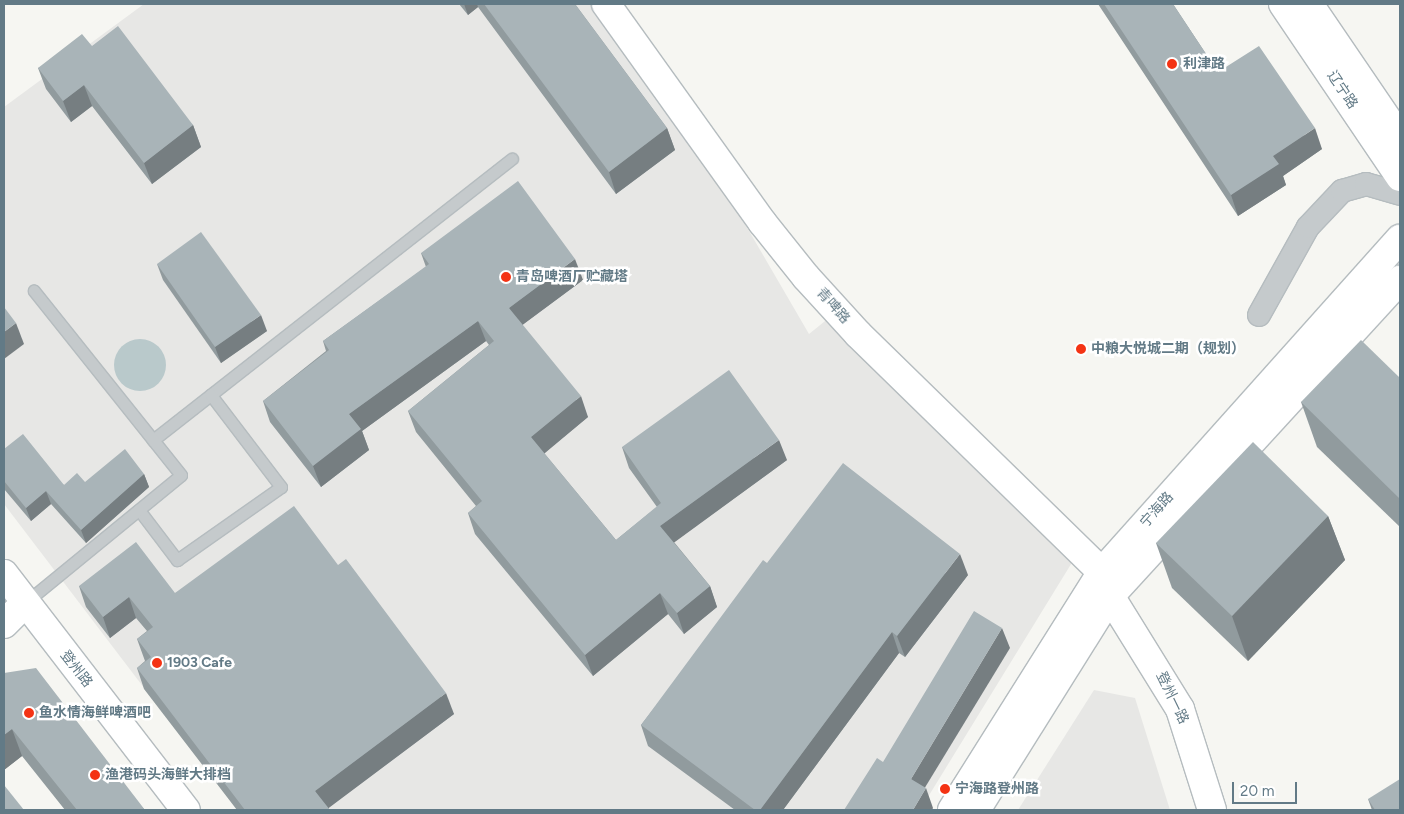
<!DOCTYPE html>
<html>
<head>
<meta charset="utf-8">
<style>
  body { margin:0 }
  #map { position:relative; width:1404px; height:814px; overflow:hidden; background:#f6f6f2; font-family:Figtree,"Noto Sans SC",sans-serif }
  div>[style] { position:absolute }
  .built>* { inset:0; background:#e7e7e5 }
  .water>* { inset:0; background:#b9c9cb }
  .round { border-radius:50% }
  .roads { filter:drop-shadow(1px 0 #b5bcbf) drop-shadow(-1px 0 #b5bcbf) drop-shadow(0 1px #b5bcbf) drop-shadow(0 -1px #b5bcbf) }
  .lane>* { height:11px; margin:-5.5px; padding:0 5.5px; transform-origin:5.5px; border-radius:5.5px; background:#c5cacc }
  .street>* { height:22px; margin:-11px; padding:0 11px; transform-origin:11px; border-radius:11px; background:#c5cacc }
  .secondary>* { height:28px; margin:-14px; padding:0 14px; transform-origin:14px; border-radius:14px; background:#fff }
  .primary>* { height:28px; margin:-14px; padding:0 14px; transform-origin:14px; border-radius:14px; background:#fff }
  .wall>* { inset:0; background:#919b9e }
  .shaded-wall>* { inset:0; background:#767e81 }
  .building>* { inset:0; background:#a9b4b8 }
  .dots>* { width:14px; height:14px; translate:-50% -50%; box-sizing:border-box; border:2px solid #fff; border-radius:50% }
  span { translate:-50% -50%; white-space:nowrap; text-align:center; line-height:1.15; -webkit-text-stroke:5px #fff; paint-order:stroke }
  .poi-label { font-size:14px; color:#627a86; font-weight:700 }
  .left { translate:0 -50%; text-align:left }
  .street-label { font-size:14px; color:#627a86 }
  .frame { position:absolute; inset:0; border:5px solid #627a86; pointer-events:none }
  .scale { position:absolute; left:1232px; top:782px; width:65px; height:22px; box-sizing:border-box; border:2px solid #627a86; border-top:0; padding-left:6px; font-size:15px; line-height:18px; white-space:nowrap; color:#627a86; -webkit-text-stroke:4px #fff; paint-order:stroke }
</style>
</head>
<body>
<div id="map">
  <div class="built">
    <div style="clip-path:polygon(144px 4px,617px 4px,809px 334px,845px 305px,1076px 556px,920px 810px,237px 810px,4px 504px,4px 107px)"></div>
    <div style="clip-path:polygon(1094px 690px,1135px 698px,1170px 810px,1018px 810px)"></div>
  </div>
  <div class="water">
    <div class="round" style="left:114px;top:339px;width:52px;height:52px"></div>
  </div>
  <div class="roads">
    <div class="lane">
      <div style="left:153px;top:440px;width:456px;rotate:-38.1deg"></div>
      <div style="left:139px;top:510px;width:63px;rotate:52.8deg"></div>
      <div style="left:177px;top:560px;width:127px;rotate:-35.1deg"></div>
      <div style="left:281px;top:487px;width:116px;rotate:-127.3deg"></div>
      <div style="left:26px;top:602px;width:200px;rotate:-39.3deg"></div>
      <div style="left:181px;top:475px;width:236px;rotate:-128.6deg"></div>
    </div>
    <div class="street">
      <div style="left:1259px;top:315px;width:101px;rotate:-60.9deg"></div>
      <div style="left:1308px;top:227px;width:50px;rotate:-46.6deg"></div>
      <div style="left:1342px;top:191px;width:25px;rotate:-16deg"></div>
      <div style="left:1366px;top:184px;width:35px;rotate:16deg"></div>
    </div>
    <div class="secondary">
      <div style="left:606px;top:4px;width:268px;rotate:54.4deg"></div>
      <div style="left:762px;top:222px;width:70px;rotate:51.3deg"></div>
      <div style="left:806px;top:277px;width:77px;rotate:47.6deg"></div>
      <div style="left:858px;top:334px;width:341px;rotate:44.3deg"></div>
      <div style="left:1102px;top:572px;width:25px;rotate:72deg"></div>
      <div style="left:1110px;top:596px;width:133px;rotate:58.2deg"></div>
      <div style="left:1180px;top:709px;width:106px;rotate:72.4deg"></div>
      <div style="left:4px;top:574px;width:298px;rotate:52.4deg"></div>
      <div style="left:4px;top:624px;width:30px;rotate:-45deg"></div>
      <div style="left:952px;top:810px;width:281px;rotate:-57.8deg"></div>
      <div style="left:1102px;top:572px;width:447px;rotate:-48.2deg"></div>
      <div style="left:976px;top:810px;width:252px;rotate:-57.9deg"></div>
      <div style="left:1110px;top:596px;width:429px;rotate:-47.5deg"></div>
    </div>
    <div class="primary">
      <div style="left:1283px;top:4px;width:209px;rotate:55.9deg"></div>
      <div style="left:1309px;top:4px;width:162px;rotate:55.8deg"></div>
    </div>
  </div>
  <div class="wall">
    <div style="clip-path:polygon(459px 4px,575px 4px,667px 128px,675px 150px,616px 194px,478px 7px,468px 15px)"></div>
    <div style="clip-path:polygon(1098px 4px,1173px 4px,1218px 72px,1322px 149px,1283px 176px,1286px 185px,1238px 216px)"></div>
    <div style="clip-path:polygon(92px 46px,193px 125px,201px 147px,152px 184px,92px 106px,71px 122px,46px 89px,38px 68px)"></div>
    <div style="clip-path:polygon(421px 253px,583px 280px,522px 325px,588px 417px,544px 453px,616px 540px,657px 507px,629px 468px,622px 447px,787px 460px,674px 542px,710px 586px,717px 607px,684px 634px,668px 614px,593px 676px,475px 534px,468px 513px,476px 506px,416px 432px,408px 411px,489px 345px,486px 341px,362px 431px,369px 450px,321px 487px,270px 422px,263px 401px,326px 351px,323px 341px,426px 267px)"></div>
    <div style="clip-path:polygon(157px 264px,267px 331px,221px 363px,163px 280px)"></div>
    <div style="clip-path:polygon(1400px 378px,1400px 527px,1317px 447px,1301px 402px)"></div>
    <div style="clip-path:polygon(4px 449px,64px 485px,144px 474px,149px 487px,86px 543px,51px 504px,31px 521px,4px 489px)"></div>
    <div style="clip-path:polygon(1328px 516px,1345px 560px,1248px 661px,1172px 588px,1156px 543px)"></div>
    <div style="clip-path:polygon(767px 563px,968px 575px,905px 657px,899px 653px,783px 810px,735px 810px,648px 746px,641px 725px)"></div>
    <div style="clip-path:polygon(338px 565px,454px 714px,328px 808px,330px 810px,237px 810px,144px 689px,137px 668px,145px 661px,137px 639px,147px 631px,136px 618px,110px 638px,86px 607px,79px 586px,175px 593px)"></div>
    <div style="clip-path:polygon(4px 673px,145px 810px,65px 810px,22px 756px,4px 770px)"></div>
    <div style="clip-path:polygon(1368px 799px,1400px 810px,1372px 810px)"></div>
  </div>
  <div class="shaded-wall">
    <div style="clip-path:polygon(464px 4px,477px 4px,478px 7px,468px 15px)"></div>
    <div style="clip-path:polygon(84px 85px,92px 106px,71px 122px,63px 101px)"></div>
    <div style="clip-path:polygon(193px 125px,201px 147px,152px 184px,144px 163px)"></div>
    <div style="clip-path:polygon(667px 128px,675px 150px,616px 194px,609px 172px)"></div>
    <div style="clip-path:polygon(1315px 128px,1322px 149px,1283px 176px,1286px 185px,1238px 216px,1231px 195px,1273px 156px)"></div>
    <div style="clip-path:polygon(575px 259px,583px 280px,517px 329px,509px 308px)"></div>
    <div style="clip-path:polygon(261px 315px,267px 331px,221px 363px,215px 347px)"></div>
    <div style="clip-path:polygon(478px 321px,486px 341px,362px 431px,369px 450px,321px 487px,313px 466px,349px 414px)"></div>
    <div style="clip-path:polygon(16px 323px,24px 344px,4px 359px,4px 332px)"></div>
    <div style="clip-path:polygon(581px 396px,588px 417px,539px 458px,531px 437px)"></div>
    <div style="clip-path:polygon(779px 440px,787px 460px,668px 547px,660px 526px)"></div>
    <div style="clip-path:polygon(144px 474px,149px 487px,86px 543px,81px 530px)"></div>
    <div style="clip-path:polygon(46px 491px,51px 504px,31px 521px,26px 508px)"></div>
    <div style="clip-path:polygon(1328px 516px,1345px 560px,1248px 661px,1232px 616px)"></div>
    <div style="clip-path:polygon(960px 554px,968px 575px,905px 657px,897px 636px)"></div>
    <div style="clip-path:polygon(710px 586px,717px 607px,684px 634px,677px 613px)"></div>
    <div style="clip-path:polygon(660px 593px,668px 614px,593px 676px,585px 655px)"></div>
    <div style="clip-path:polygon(129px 597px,136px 618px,110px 638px,103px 617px)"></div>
    <div style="clip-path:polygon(1002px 628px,1010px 648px,918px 799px,911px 779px)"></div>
    <div style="clip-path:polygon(892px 632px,899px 653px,783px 810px,760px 810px)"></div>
    <div style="clip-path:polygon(446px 693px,454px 714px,326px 810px,315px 791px)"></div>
    <div style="clip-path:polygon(12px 729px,22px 756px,4px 770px,4px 735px)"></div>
    <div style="clip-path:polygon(926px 788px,933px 808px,932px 810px,913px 810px)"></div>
  </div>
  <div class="building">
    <div style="clip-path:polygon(484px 4px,575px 4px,667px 128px,609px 172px)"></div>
    <div style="clip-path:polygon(1104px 4px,1173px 4px,1218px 72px,1259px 46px,1315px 128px,1273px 156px,1279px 164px,1231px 195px)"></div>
    <div style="clip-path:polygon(118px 26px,193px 125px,144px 163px,84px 85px,63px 101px,38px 68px,82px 34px,92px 46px)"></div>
    <div style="clip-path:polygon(518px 181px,575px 259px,509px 308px,581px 396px,531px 437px,616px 540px,661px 503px,622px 447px,729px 370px,779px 440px,660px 526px,710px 586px,677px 613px,660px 593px,585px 655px,468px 513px,482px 501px,408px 411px,494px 341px,478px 321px,349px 414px,361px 429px,313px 466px,263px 401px,329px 350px,323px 341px,429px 264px,421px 253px)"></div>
    <div style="clip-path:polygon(201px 232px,261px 315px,215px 347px,157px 264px)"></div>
    <div style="clip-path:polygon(4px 307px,16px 323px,4px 332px)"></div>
    <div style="clip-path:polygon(1361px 340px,1400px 378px,1400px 499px,1301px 402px)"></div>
    <div style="clip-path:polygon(23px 434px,64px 485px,77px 473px,85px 482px,125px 449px,144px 474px,81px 530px,46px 491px,26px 508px,4px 481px,4px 449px)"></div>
    <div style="clip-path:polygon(1253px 442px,1328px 516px,1232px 616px,1156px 543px)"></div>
    <div style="clip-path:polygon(843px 463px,960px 554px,897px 636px,892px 632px,760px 810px,755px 810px,641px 725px,763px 560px,767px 563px)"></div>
    <div style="clip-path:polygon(294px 506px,338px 565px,346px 559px,446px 693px,315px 791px,330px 810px,245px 810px,137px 668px,151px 657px,137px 639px,153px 627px,129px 597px,103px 617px,79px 586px,136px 542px,175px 593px)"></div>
    <div style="clip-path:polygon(974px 611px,1002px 628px,911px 779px,926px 788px,913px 810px,844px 810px,877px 758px,883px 762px)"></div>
    <div style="clip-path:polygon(36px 668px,145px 810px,77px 810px,12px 729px,4px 735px,4px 673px)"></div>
    <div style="clip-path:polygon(1400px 779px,1400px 810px,1375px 810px,1368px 799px)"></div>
    <div style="clip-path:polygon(4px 785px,24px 810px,4px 810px)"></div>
  </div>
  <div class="dots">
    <div style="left:1172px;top:64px;background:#f43314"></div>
    <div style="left:506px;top:277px;background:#f43314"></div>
    <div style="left:1081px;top:349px;background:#f43314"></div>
    <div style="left:157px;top:663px;background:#f43314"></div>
    <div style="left:29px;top:713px;background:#f43314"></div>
    <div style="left:95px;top:775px;background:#f43314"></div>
    <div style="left:945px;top:789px;background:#f43314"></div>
  </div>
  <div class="poi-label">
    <span class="left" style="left:1183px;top:64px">利津路</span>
    <span class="left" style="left:516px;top:277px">青岛啤酒厂贮藏塔</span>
    <span class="left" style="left:1091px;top:349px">中粮大悦城二期（规划）</span>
    <span class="left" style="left:167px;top:663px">1903 Cafe</span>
    <span class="left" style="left:39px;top:713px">鱼水情海鲜啤酒吧</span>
    <span class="left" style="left:105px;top:775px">渔港码头海鲜大排档</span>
    <span class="left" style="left:955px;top:789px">宁海路登州路</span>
  </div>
  <div class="street-label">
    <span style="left:1342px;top:90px;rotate:56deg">辽宁路</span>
    <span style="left:833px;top:306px;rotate:48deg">青啤路</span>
    <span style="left:1157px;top:510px;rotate:-48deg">宁海路</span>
    <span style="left:76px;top:669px;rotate:52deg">登州路</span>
    <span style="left:1172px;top:698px;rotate:64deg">登州一路</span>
  </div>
  <div class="frame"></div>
  <div class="scale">20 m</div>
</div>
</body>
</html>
